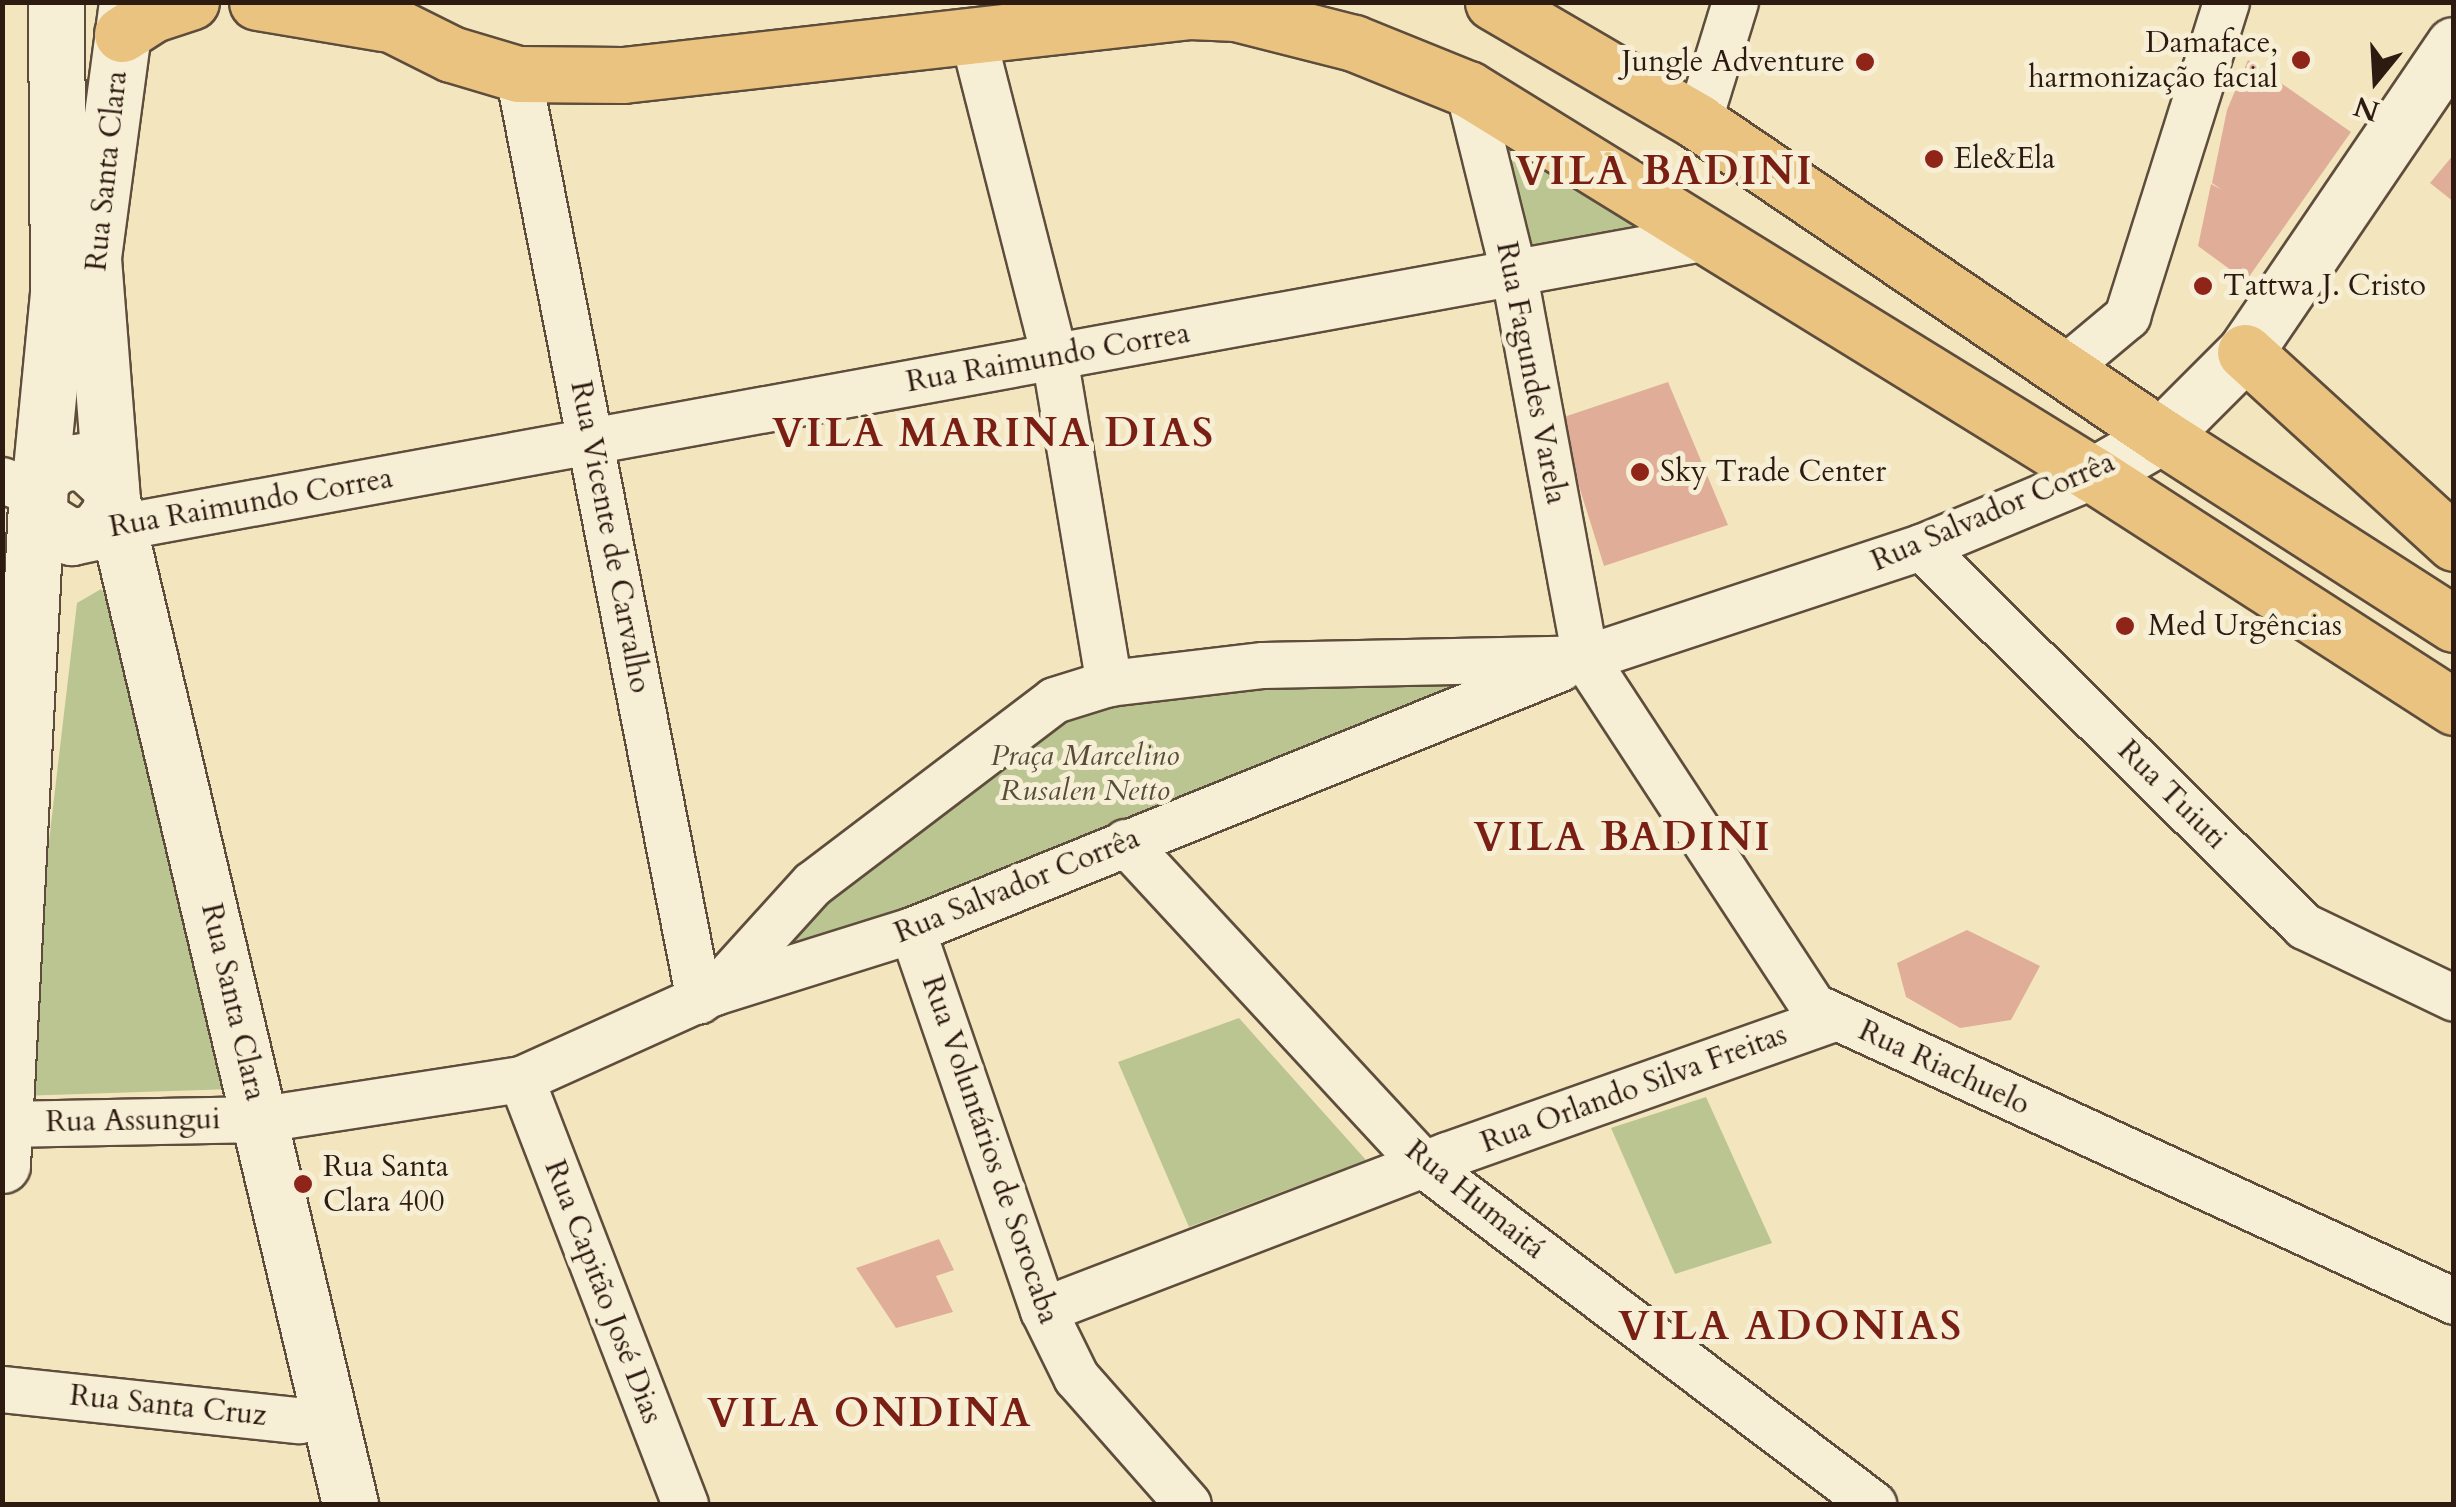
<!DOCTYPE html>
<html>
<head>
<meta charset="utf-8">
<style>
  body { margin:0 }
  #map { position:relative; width:2456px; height:1507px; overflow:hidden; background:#f3e6bf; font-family:Cardo,serif }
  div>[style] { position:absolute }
  .green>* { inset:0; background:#bbc592 }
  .building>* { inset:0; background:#e0ae98 }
  .roads { filter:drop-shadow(2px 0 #5e4d3c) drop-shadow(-2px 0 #5e4d3c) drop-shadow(0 2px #5e4d3c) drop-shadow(0 -2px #5e4d3c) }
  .street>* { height:45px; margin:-22.5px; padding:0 22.5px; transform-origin:22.5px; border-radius:22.5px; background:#f7efd5 }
  .secondary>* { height:55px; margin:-27.5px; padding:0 27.5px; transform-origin:27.5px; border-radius:27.5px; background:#f7efd5 }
  .primary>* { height:55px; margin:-27.5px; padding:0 27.5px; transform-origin:27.5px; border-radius:27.5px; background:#eac380 }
  .dots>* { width:28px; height:28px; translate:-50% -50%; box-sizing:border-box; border:5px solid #f7efd5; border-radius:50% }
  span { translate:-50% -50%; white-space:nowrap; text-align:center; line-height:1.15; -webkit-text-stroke:10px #f7efd5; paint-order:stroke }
  .poi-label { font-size:30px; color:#2d1a11 }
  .right { translate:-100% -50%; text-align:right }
  .left { translate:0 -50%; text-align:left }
  .street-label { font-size:30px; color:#2d1a11 }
  .park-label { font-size:30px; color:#584d38; font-style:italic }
  .district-label { font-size:40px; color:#7a1f14; font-weight:700; letter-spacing:2.5px }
  .frame { position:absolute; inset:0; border:5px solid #2d1a11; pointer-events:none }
  .north { position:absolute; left:2326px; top:30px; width:100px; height:100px; -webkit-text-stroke:8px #f7efd5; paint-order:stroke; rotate:198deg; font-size:28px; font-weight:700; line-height:40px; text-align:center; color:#2d1a11 }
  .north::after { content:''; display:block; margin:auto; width:35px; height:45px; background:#2d1a11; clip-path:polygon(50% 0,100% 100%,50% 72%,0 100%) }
</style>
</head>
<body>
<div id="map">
  <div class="green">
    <div style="clip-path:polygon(1491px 119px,1638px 220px,1614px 238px,1521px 255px)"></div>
    <div style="clip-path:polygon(101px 589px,121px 612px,233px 1089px,19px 1096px,77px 603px)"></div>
    <div style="clip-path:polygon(1276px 675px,1476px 679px,789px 956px,784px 931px,1058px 709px)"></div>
    <div style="clip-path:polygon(1239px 1018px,1366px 1160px,1189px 1227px,1118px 1062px)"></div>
    <div style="clip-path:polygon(1706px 1097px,1772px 1243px,1675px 1274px,1611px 1128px)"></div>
  </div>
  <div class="building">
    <div style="clip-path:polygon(2248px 60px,2351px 132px,2246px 281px,2198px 246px,2211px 184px,2222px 190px,2212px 183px,2227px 110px)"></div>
    <div style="clip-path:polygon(2454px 154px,2454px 202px,2430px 183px)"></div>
    <div style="clip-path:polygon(1668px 382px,1728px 525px,1604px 566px,1558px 419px)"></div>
    <div style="clip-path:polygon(1967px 930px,2040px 966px,2011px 1020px,1960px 1028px,1906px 997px,1897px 963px)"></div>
    <div style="clip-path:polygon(939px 1239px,954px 1270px,936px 1276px,953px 1312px,896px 1328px,856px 1268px)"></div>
  </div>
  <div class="roads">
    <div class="street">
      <div style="left:973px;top:38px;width:328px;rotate:75.7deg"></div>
      <div style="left:1054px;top:356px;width:332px;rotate:80.5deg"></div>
      <div style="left:518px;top:74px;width:944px;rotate:78.94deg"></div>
      <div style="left:1468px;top:89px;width:192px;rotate:76.1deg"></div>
      <div style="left:1514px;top:275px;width:390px;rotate:79.5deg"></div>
      <div style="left:1585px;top:658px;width:416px;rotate:56.8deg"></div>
      <div style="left:1813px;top:1006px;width:706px;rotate:24.71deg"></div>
      <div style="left:1698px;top:122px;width:126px;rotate:-72.9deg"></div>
      <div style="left:2066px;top:367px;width:80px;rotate:-39.9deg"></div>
      <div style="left:2127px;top:316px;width:329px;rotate:-72.5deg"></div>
      <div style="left:2px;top:480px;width:36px;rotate:21deg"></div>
      <div style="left:92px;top:532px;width:1643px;rotate:-10.35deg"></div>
      <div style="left:1921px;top:547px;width:539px;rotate:44.7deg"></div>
      <div style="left:2304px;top:926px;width:166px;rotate:25.6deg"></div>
      <div style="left:1125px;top:842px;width:440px;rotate:47.2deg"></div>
      <div style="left:1424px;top:1165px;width:563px;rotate:37.05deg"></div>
      <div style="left:912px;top:930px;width:402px;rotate:71deg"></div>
      <div style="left:1043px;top:1310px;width:75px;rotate:63.8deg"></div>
      <div style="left:1076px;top:1377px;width:169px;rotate:48.6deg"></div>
      <div style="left:714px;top:992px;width:207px;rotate:-17.4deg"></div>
      <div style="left:912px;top:930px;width:699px;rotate:-22.01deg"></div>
      <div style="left:521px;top:1079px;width:456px;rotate:68.9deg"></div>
      <div style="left:5px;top:1124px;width:257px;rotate:-1.1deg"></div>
      <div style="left:262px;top:1119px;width:262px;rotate:-8.8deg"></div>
      <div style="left:521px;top:1079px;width:212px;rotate:-24.3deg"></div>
      <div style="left:714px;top:992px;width:146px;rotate:-47.8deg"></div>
      <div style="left:812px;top:884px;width:304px;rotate:-37.2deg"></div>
      <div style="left:1054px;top:700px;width:58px;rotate:-17.2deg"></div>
      <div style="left:1109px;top:683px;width:155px;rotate:-6.7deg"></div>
      <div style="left:1263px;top:665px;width:322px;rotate:-1.2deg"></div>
      <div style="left:1585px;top:658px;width:354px;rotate:-18.3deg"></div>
      <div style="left:1921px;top:547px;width:187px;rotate:-22.6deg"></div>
      <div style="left:1043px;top:1310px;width:433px;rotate:-21deg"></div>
      <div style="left:1447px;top:1155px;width:411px;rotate:-19.5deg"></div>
      <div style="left:2px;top:1389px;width:299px;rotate:6deg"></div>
      <div style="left:299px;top:1420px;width:33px;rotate:-18deg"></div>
    </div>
    <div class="secondary">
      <div style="left:2094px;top:475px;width:78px;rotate:-30.2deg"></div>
      <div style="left:2161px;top:436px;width:119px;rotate:-45deg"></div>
      <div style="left:2245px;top:352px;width:371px;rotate:-55.8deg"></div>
      <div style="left:40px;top:480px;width:187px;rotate:-84.5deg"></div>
      <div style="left:58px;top:294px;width:292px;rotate:-90.4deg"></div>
      <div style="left:111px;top:487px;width:38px;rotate:-137deg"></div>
      <div style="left:83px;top:461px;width:25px;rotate:173deg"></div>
      <div style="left:58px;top:464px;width:24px;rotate:138deg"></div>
      <div style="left:40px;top:480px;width:37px;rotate:92deg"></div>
      <div style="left:39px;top:517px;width:38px;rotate:32deg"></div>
      <div style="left:71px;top:537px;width:25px;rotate:-12deg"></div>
      <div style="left:95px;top:532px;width:25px;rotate:-53deg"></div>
      <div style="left:110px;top:512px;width:12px;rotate:-81deg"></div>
      <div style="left:112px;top:500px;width:244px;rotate:-94.5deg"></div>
      <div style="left:93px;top:257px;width:257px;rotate:-82.4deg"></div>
      <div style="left:112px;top:500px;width:1032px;rotate:76.66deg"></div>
      <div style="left:2px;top:1165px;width:660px;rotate:-87.05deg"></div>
    </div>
    <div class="primary">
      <div style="left:257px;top:2px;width:128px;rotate:9.5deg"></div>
      <div style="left:347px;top:2px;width:116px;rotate:26.6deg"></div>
      <div style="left:451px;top:54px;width:70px;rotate:16.6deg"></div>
      <div style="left:518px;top:74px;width:105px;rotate:0.5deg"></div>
      <div style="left:623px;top:75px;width:571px;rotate:-6.44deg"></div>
      <div style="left:1190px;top:11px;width:46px;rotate:2.5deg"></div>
      <div style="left:1236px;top:13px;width:122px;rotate:14.3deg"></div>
      <div style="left:1354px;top:43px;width:123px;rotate:22deg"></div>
      <div style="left:1468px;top:89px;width:735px;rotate:31.66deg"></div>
      <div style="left:2094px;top:475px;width:428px;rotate:32.8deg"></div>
      <div style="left:1493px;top:2px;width:238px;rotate:30.3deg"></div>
      <div style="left:1698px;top:122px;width:559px;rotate:34.14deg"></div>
      <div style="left:2161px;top:436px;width:348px;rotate:32.7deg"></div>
      <div style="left:122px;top:34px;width:37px;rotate:-33deg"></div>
      <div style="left:153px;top:14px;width:40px;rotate:-18deg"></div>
      <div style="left:2245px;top:352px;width:283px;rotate:42.4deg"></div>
    </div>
  </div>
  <div class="dots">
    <div style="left:2301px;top:60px;background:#8f2418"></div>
    <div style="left:1865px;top:62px;background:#8f2418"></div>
    <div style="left:1934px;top:159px;background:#8f2418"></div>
    <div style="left:2203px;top:286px;background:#8f2418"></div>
    <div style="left:1640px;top:472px;background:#8f2418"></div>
    <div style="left:2125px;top:626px;background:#8f2418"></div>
    <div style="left:303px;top:1184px;background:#8f2418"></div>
  </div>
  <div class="poi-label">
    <span class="right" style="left:2278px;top:60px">Damaface,<br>harmonização facial</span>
    <span class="right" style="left:1845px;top:62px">Jungle Adventure</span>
    <span class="left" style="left:1954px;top:159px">Ele&amp;Ela</span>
    <span class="left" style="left:2223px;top:286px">Tattwa J. Cristo</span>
    <span class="left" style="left:1660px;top:472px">Sky Trade Center</span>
    <span class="left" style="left:2148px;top:626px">Med Urgências</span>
    <span class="left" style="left:323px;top:1184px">Rua Santa<br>Clara 400</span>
  </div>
  <div class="street-label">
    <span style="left:107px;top:171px;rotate:-84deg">Rua Santa Clara</span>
    <span style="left:1048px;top:358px;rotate:-10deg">Rua Raimundo Correa</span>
    <span style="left:1531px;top:373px;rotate:79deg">Rua Fagundes Varela</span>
    <span style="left:251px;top:503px;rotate:-10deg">Rua Raimundo Correa</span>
    <span style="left:1993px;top:512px;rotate:-23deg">Rua Salvador Corrêa</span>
    <span style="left:610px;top:537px;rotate:79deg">Rua Vicente de Carvalho</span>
    <span style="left:2172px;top:795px;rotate:45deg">Rua Tuiuti</span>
    <span style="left:1017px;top:886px;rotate:-22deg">Rua Salvador Corrêa</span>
    <span style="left:233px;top:1002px;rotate:77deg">Rua Santa Clara</span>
    <span style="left:1944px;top:1068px;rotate:25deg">Rua Riachuelo</span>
    <span style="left:1634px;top:1089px;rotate:-20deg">Rua Orlando Silva Freitas</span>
    <span style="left:133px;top:1121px;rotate:-1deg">Rua Assungui</span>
    <span style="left:990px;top:1150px;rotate:71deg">Rua Voluntários de Sorocaba</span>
    <span style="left:1475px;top:1200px;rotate:39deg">Rua Humaitá</span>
    <span style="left:603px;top:1292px;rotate:69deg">Rua Capitão José Dias</span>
    <span style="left:168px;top:1406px;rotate:6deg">Rua Santa Cruz</span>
  </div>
  <div class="park-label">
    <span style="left:1085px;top:773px">Praça Marcelino<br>Rusalen Netto</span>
  </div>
  <div class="district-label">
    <span style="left:1665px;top:172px">VILA BADINI</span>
    <span style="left:994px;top:434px">VILA MARINA DIAS</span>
    <span style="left:1623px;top:838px">VILA BADINI</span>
    <span style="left:1791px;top:1327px">VILA ADONIAS</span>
    <span style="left:870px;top:1414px">VILA ONDINA</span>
  </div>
  <div class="frame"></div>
  <div class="north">N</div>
</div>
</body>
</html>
